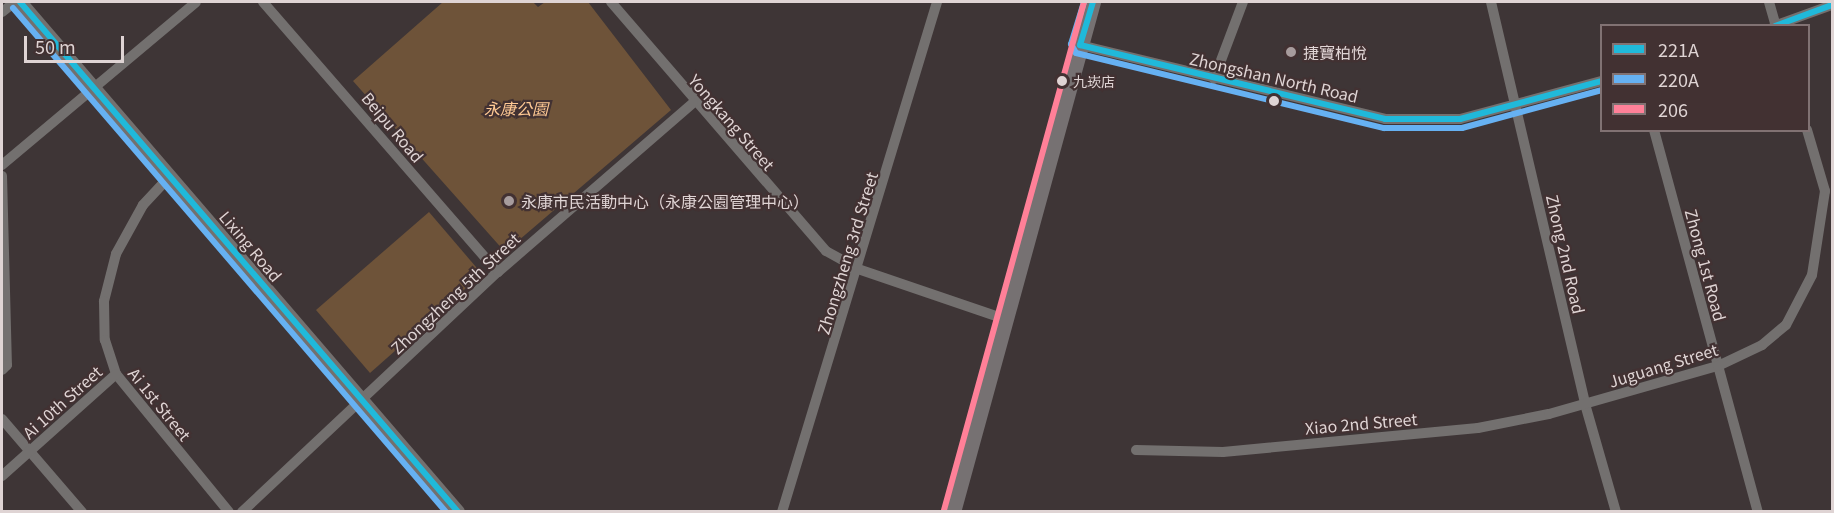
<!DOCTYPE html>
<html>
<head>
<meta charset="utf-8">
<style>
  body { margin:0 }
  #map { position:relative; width:1834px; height:513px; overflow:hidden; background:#3e3536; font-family:Georgia,"Noto Sans TC",serif }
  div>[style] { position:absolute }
  .green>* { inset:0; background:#6e5339 }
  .minor>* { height:10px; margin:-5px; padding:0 5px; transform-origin:5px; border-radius:5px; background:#73706f }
  .tertiary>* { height:14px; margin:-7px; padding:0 7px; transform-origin:7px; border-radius:7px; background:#73706f }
  .secondary>* { height:15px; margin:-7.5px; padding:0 7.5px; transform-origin:7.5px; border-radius:7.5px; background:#767172 }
  .bus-1>* { height:6px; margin:-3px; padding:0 3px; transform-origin:3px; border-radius:3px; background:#20b9da }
  .bus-2>* { height:6px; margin:-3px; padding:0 3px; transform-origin:3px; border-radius:3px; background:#66b1f2 }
  .bus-3>* { height:6px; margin:-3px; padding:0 3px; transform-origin:3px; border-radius:3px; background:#ff8098 }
  .dots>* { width:16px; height:16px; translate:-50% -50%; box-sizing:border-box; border:3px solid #423132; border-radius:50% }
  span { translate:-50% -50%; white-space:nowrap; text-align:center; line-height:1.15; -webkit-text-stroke:4.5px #423132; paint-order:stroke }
  .bus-label { font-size:14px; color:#dfd4d4 }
  .left { translate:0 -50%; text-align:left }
  .poi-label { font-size:16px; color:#dfd4d4 }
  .street-label { font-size:16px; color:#dfd4d4 }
  .park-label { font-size:16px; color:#fec893; font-style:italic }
  .frame { position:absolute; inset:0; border:3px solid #dfd4d4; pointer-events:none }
  .legend { position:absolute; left:1600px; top:24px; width:210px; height:108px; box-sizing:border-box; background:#423132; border:2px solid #817273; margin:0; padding:8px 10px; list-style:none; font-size:18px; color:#dfd4d4 }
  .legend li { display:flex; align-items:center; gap:12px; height:30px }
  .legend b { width:30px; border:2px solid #817273 }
  .scale { position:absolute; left:24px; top:36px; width:100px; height:27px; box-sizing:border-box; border:3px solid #dfd4d4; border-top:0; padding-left:8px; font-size:18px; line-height:21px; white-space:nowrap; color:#dfd4d4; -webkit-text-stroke:4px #423132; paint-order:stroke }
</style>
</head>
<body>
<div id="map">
  <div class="green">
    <div style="clip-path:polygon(443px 2px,533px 2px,538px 7px,545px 2px,588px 2px,671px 110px,505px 252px,353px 81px)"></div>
    <div style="clip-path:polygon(429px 212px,482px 274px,370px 373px,316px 310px)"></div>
  </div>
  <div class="minor">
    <div style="left:263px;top:2px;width:358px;rotate:49deg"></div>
    <div style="left:611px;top:2px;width:329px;rotate:49.2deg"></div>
    <div style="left:826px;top:251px;width:37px;rotate:29deg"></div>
    <div style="left:858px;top:269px;width:155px;rotate:18.8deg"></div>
    <div style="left:1491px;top:2px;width:413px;rotate:76.8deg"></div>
    <div style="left:1585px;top:404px;width:112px;rotate:74deg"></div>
    <div style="left:1769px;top:2px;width:25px;rotate:74deg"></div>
    <div style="left:2px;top:12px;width:16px;rotate:-38deg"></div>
    <div style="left:1774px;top:26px;width:62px;rotate:-19.9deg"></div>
    <div style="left:1080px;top:45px;width:314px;rotate:13.6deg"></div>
    <div style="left:1385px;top:119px;width:75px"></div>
    <div style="left:1460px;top:119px;width:147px;rotate:-15deg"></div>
    <div style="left:1214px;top:79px;width:82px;rotate:-69.4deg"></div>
    <div style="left:1654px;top:130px;width:396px;rotate:74.8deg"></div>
    <div style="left:2px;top:165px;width:253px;rotate:-40deg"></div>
    <div style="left:2px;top:176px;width:189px;rotate:88.5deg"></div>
    <div style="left:7px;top:365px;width:7px;rotate:135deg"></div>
    <div style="left:170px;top:176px;width:40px;rotate:133deg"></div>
    <div style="left:143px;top:205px;width:56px;rotate:118.9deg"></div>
    <div style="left:116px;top:254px;width:49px;rotate:104.3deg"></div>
    <div style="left:104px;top:301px;width:39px;rotate:89deg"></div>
    <div style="left:105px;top:340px;width:36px;rotate:72deg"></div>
    <div style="left:116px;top:374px;width:178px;rotate:50.7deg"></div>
    <div style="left:2px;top:419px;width:123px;rotate:49.3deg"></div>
    <div style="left:1136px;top:450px;width:87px;rotate:1.3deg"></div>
    <div style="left:1223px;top:452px;width:256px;rotate:-5.4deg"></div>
    <div style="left:1478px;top:428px;width:72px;rotate:-11.2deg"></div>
    <div style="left:1549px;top:414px;width:176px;rotate:-15.9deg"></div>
    <div style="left:1718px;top:366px;width:49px;rotate:-25.5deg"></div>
    <div style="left:1762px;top:345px;width:31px;rotate:-40deg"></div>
    <div style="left:1786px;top:325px;width:56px;rotate:-62.5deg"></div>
    <div style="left:1812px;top:275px;width:85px;rotate:-81.2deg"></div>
    <div style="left:1825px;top:191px;width:64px;rotate:-106.4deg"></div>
    <div style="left:2px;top:476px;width:153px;rotate:-41.8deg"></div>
    <div style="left:242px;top:512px;width:351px;rotate:-43.2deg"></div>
    <div style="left:498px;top:272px;width:258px;rotate:-40.9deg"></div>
    <div style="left:782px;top:512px;width:533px;rotate:-73.09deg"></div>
  </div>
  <div class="tertiary">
    <div style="left:20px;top:2px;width:672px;rotate:49.34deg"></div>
  </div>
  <div class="secondary">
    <div style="left:953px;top:512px;width:529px;rotate:-74.65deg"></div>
  </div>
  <div class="bus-1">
    <div style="left:20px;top:2px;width:672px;rotate:49.34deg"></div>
    <div style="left:1093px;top:2px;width:45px;rotate:106.8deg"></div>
    <div style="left:1080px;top:45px;width:314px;rotate:13.6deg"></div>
    <div style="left:1385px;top:119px;width:75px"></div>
    <div style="left:1460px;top:119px;width:147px;rotate:-15deg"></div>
    <div style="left:1775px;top:26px;width:61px;rotate:-20.2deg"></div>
  </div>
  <div class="bus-2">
    <div style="left:1084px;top:2px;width:44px;rotate:107.2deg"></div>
    <div style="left:1071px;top:44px;width:10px;rotate:61deg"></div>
    <div style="left:1076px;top:53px;width:317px;rotate:13.7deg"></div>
    <div style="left:1384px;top:128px;width:78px"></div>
    <div style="left:1462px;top:128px;width:145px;rotate:-15.2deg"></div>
    <div style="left:13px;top:8px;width:664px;rotate:49.33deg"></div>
  </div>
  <div class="bus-3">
    <div style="left:944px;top:510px;width:527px;rotate:-74.59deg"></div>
  </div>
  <div class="dots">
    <div style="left:1291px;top:52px;background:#a79c9d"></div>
    <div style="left:1062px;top:81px;background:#dfd4d4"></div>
    <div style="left:1274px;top:101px;background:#dfd4d4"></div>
    <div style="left:509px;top:201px;background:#a79c9d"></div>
  </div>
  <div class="bus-label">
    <span class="left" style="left:1073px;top:81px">九崁店</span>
  </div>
  <div class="poi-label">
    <span class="left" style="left:1303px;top:52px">捷寶柏悅</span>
    <span class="left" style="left:521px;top:201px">永康市民活動中心（永康公園管理中心）</span>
  </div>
  <div class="street-label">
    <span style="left:1274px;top:77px;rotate:13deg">Zhongshan North Road</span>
    <span style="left:732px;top:122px;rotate:49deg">Yongkang Street</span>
    <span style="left:393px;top:127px;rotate:50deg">Beipu Road</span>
    <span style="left:251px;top:246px;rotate:50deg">Lixing Road</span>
    <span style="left:847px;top:253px;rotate:-73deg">Zhongzheng 3rd Street</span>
    <span style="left:1566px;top:254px;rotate:77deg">Zhong 2nd Road</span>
    <span style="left:1706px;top:265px;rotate:75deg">Zhong 1st Road</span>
    <span style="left:455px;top:293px;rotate:-43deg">Zhongzheng 5th Street</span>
    <span style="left:1663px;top:365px;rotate:-17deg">Juguang Street</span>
    <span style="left:62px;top:402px;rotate:-42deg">Ai 10th Street</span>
    <span style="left:160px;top:404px;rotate:51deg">Ai 1st Street</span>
    <span style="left:1361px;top:423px;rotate:-5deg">Xiao 2nd Street</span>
  </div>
  <div class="park-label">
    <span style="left:516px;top:108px">永康公園</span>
  </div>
  <div class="frame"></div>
  <ul class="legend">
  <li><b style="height:8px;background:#20b9da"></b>221A</li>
  <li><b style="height:8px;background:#66b1f2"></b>220A</li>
  <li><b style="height:8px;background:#ff8098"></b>206</li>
  </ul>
  <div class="scale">50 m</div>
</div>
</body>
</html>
